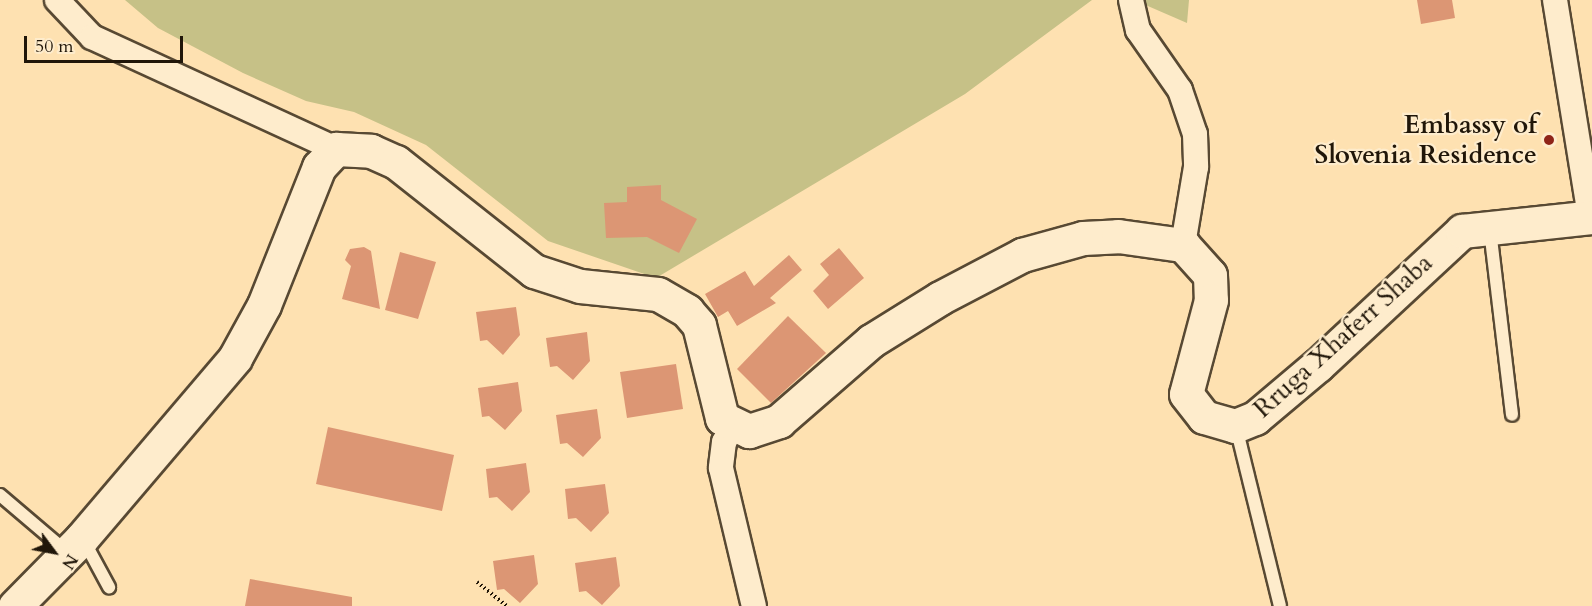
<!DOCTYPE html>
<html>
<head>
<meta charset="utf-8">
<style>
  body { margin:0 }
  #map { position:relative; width:1592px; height:606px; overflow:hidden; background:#fee1b1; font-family:Cardo,serif }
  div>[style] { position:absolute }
  .green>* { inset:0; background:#c6c187 }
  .building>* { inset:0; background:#dc9674 }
  .path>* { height:4px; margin-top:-2px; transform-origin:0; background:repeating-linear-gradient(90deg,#201609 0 1.5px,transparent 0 4.5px) }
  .roads { filter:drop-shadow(2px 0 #584933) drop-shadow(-2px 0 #584933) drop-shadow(0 2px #584933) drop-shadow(0 -2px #584933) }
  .lane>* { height:12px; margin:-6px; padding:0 6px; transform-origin:6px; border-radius:6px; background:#feeccc }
  .street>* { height:24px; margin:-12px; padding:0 12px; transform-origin:12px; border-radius:12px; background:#feeccc }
  .secondary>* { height:33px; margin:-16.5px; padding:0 16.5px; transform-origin:16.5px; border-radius:16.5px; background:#feeccc }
  .dots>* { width:16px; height:16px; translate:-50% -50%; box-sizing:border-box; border:3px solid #feeccc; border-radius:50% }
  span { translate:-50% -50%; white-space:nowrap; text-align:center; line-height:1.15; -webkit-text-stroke:4.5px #feeccc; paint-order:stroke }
  .poi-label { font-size:26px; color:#201609; font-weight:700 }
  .right { translate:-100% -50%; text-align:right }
  .street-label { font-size:26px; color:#201609 }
  .north { position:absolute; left:24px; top:522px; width:60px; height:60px; -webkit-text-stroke:4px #feeccc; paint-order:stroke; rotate:122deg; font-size:16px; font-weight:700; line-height:24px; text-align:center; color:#201609 }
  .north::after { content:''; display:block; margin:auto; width:21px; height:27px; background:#201609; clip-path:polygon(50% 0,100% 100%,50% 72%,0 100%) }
  .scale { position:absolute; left:24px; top:36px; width:159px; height:27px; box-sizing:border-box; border:3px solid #201609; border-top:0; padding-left:8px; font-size:18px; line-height:21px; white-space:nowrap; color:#201609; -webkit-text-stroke:4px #feeccc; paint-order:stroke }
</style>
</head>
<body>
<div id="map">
  <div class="green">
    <div style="clip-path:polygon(125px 0,1092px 0,965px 94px,656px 278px,548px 241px,426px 145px,354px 112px,306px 101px,243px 73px,158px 28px)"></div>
    <div style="clip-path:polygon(1134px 0,1189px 0,1187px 23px)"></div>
  </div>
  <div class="building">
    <div style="clip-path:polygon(1417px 0,1452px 0,1455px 18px,1421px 24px)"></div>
    <div style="clip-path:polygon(661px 185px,661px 200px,697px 219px,679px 253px,647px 237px,606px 238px,604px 203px,627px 202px,627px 187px)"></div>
    <div style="clip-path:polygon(364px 247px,371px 251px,380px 309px,342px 299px,351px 266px,345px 260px,350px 249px)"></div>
    <div style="clip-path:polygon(839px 248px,864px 278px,828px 309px,813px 291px,829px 275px,820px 264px)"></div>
    <div style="clip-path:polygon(400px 252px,436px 262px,418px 319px,385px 310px)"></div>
    <div style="clip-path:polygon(789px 255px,802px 270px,770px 298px,776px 303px,737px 326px,728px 311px,718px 317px,705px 294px,745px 271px,754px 286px)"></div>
    <div style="clip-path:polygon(516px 307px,520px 335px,503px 355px,487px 340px,480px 341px,476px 312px)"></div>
    <div style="clip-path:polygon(788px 316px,826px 353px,771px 403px,737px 369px)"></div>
    <div style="clip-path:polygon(587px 332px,590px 361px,573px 380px,557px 366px,550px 367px,546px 338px)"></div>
    <div style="clip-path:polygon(676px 364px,683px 409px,627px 418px,620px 372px)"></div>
    <div style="clip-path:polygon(518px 382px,522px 411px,505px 430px,489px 416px,482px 417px,478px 388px)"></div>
    <div style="clip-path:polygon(597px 409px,601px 438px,583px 457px,567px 443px,560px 444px,556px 415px)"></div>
    <div style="clip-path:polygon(328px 427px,454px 455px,442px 511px,316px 484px)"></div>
    <div style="clip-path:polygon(526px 463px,530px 492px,512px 511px,497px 497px,489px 498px,486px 469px)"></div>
    <div style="clip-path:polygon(605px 484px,609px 513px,591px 532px,576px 518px,568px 519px,565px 489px)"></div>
    <div style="clip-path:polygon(534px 555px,538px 584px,520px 603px,504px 589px,497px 590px,493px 561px)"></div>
    <div style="clip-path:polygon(616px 557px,620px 586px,602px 605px,586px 591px,579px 592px,575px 563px)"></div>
    <div style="clip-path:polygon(250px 579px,352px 597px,352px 606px,245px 606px)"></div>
  </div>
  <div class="path">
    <div style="left:477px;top:582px;width:38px;rotate:39deg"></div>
  </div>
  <div class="roads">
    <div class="lane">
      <div style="left:1490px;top:230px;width:186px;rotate:83.2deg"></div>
      <div style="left:1236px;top:427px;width:184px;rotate:76.2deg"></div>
      <div style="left:0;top:495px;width:88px;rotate:40.4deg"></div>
      <div style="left:83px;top:539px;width:55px;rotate:61.6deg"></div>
    </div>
    <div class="street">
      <div style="left:57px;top:0;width:51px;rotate:46.6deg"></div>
      <div style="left:92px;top:37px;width:268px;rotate:24.7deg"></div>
      <div style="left:1131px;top:0;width:31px;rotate:77deg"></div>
      <div style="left:1138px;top:30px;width:73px;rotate:55deg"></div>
      <div style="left:1180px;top:90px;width:46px;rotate:71.2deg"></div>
      <div style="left:1195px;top:134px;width:33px;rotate:88deg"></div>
      <div style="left:1196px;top:167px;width:79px;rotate:99.5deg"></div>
      <div style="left:1555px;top:0;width:220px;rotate:80.8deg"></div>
      <div style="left:733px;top:426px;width:18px;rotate:119deg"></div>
      <div style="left:724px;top:442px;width:26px;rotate:97deg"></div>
      <div style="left:721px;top:468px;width:142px;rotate:76.6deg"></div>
    </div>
    <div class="secondary">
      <div style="left:15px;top:606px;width:95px;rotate:-45.4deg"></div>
      <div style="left:82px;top:538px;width:236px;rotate:-49.6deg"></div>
      <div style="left:235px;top:358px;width:60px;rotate:-61.3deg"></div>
      <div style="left:264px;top:305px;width:149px;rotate:-68.3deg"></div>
      <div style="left:319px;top:167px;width:25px;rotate:-47deg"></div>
      <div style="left:336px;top:149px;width:35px;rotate:3deg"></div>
      <div style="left:371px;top:151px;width:27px;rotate:24deg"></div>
      <div style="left:396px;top:162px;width:176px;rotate:38.3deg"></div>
      <div style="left:534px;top:271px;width:48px;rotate:18.1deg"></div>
      <div style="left:580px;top:286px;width:78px;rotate:5.9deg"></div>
      <div style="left:658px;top:294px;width:34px;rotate:30deg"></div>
      <div style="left:687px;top:311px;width:18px;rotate:49deg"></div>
      <div style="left:699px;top:325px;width:96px;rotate:76.1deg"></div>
      <div style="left:722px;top:418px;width:30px;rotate:26deg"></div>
      <div style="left:749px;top:431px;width:32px;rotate:-18deg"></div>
      <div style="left:779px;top:421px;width:122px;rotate:-41deg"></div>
      <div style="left:871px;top:341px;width:81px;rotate:-31.9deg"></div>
      <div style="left:940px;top:298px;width:93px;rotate:-27.7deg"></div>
      <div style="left:1022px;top:255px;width:63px;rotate:-15.6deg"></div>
      <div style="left:1083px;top:238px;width:35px;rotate:-3deg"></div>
      <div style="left:1118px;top:236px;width:66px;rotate:7.9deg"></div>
      <div style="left:1183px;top:245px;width:40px;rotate:48deg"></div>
      <div style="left:1210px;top:275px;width:25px;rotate:88deg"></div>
      <div style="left:1211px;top:300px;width:97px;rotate:104.9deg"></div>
      <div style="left:1186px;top:394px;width:29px;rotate:52deg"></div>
      <div style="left:1204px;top:417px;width:32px;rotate:16deg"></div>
      <div style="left:1235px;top:426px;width:22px;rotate:-22deg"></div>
      <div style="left:1255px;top:418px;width:82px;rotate:-40.1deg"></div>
      <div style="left:1318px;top:365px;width:197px;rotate:-42.9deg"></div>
      <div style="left:1462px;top:231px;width:131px;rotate:-6.1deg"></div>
    </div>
  </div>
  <div class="dots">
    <div style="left:1549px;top:140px;background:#8f2418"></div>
  </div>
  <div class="poi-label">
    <span class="right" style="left:1537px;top:140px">Embassy of<br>Slovenia Residence</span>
  </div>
  <div class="street-label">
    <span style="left:1343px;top:336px;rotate:-42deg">Rruga Xhaferr Shaba</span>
  </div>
  <div class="north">N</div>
  <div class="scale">50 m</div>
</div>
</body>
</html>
